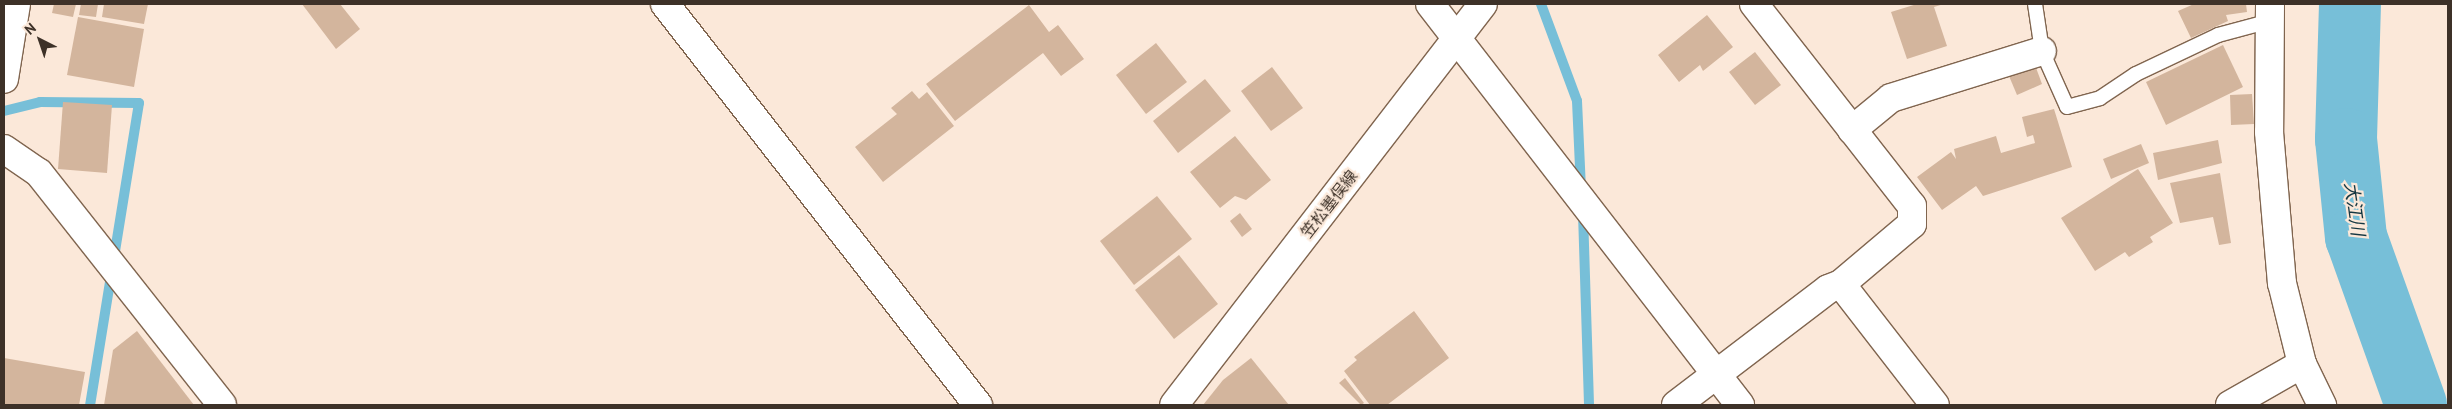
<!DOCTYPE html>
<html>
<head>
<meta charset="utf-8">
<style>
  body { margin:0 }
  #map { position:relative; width:2452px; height:409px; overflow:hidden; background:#fbe8d9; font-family:"PT Sans","Noto Sans JP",sans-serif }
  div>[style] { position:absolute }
  .stream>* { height:10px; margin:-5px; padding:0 5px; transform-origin:5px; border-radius:5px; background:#77bfd8 }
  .river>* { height:62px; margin:-31px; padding:0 31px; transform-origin:31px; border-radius:31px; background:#77bfd8 }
  .building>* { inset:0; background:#d3b59d }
  .roads { filter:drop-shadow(1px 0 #80654f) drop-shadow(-1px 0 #80654f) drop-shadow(0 1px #80654f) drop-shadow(0 -1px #80654f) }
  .lane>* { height:14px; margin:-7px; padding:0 7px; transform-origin:7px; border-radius:7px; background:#fff }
  .street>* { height:28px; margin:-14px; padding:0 14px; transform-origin:14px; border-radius:14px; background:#fff }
  .secondary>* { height:28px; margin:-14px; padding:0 14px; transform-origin:14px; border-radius:14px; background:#fff }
  .primary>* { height:28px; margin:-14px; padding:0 14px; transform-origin:14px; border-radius:14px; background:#fff }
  span { translate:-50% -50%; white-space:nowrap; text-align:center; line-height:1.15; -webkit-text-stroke:4.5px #fbe8d9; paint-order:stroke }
  .street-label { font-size:16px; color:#3d3128 }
  .water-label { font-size:18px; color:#153742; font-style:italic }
  .frame { position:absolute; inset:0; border:5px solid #3d3128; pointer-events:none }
  .north { position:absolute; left:15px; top:15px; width:50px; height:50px; -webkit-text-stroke:4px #fbe8d9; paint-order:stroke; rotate:319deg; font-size:14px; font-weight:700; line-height:20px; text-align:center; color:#3d3128 }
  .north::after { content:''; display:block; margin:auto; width:18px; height:22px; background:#3d3128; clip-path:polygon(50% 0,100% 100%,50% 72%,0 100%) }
</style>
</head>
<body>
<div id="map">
  <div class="stream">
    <div style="left:1541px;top:4px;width:103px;rotate:69.6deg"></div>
    <div style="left:1577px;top:101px;width:88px;rotate:87.4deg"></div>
    <div style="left:4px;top:111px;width:37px;rotate:-14deg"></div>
    <div style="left:40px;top:102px;width:99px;rotate:0.6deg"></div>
    <div style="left:139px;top:103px;width:306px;rotate:99.2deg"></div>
    <div style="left:1583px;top:213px;width:192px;rotate:88.2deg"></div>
  </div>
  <div class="river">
    <div style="left:2350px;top:4px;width:135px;rotate:91.7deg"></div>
    <div style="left:2346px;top:139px;width:99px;rotate:84.2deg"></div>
    <div style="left:2356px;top:237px;width:178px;rotate:70.3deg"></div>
  </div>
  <div class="building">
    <div style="clip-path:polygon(54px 4px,76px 4px,73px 17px,52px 13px)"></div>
    <div style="clip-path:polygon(81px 4px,98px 4px,96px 17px,79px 15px)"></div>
    <div style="clip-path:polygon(104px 4px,148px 4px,144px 24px,102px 17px)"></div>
    <div style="clip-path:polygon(302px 4px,340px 4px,360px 29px,336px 49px)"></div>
    <div style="clip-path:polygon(1917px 4px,1944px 4px,1934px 7px,1947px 46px,1907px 59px,1891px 12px)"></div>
    <div style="clip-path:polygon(2194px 4px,2246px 4px,2247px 12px,2226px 15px,2228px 21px,2191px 38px,2178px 11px)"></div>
    <div style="clip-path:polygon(1029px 5px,1049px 32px,1058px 25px,1084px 59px,1061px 76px,1043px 53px,955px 121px,926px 84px)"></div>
    <div style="clip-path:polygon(1707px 15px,1733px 47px,1703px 71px,1700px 65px,1679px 82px,1658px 55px)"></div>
    <div style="clip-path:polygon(78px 17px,144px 29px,134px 87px,67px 75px)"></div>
    <div style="clip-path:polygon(1156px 43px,1187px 82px,1146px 114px,1116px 75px)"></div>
    <div style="clip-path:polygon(2223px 45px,2243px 87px,2166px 125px,2146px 82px)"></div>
    <div style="clip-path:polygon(1755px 52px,1781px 85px,1755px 105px,1729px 72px)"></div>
    <div style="clip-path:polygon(2035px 65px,2042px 84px,2017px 95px,2009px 76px)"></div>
    <div style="clip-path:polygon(1272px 67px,1303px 108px,1271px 131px,1241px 91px)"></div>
    <div style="clip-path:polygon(1205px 79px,1231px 111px,1178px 153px,1153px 121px)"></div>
    <div style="clip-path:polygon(912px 91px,919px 99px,927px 92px,954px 126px,883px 182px,855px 147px,897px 114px,891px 108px)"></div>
    <div style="clip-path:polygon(2252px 94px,2254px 124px,2231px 125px,2230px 95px)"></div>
    <div style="clip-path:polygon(63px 102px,112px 105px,107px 173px,58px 169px)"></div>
    <div style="clip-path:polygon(2054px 109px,2072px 167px,1983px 196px,1976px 186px,1942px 210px,1917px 177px,1951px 152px,1956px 159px,1954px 149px,1996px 136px,2001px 153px,2035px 143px,2033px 135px,2027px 137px,2022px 117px)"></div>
    <div style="clip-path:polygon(1235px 136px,1271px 180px,1246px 200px,1235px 196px,1220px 208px,1190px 172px)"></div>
    <div style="clip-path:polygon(2218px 140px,2222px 163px,2158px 180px,2153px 153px)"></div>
    <div style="clip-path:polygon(2141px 144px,2149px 163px,2111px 179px,2103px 159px)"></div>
    <div style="clip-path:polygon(2138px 169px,2173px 223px,2150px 237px,2153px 242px,2129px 257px,2125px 252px,2095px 271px,2061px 218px)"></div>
    <div style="clip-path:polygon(2220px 173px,2231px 243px,2219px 245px,2213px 217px,2180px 223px,2170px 183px)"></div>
    <div style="clip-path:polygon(1157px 196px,1192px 239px,1134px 285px,1100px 241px)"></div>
    <div style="clip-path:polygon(1240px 213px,1252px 229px,1242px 237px,1230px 221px)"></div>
    <div style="clip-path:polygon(1179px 255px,1218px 304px,1174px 339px,1135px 290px)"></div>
    <div style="clip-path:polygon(1414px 311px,1449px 358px,1387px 405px,1370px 405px,1344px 371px,1357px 360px,1354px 357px)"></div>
    <div style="clip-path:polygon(137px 331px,194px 405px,104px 405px,113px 350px)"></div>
    <div style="clip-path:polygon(4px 358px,85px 372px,79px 405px,4px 405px)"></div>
    <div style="clip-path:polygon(1251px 358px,1289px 405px,1203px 405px,1223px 380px)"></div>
    <div style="clip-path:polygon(1345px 378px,1364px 403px,1361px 405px,1339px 383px)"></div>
  </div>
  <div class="roads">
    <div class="lane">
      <div style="left:2035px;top:4px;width:48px;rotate:81.5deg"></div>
      <div style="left:2042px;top:51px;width:61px;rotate:65.9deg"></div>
      <div style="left:2067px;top:107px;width:34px;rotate:-15deg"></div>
      <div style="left:2100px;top:98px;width:43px;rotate:-33.7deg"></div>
      <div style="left:2136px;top:74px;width:91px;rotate:-25.4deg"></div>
      <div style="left:2218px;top:35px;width:54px;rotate:-15.1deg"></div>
    </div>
    <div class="street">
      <div style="left:665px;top:4px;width:509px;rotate:52.03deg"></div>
      <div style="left:1754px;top:4px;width:256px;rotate:52deg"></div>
      <div style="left:1912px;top:206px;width:18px;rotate:90deg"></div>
      <div style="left:1912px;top:224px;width:93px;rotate:139.8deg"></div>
      <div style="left:1841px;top:284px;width:153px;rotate:52.2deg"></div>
      <div style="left:2270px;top:4px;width:128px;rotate:90.4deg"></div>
      <div style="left:2269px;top:132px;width:152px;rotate:85.1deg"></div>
      <div style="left:2282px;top:283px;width:83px;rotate:76.1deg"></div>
      <div style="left:2302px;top:364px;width:46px;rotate:64deg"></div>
      <div style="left:1852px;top:130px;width:50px;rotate:-39.4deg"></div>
      <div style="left:1891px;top:98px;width:158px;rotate:-17.3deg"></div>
      <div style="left:4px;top:149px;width:42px;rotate:34.4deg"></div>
      <div style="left:39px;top:173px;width:295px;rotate:51.7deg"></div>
      <div style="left:1676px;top:405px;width:191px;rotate:-37.3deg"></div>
      <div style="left:1828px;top:289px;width:14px;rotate:-21deg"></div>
      <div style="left:2230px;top:405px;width:83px;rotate:-29.7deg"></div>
    </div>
    <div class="secondary">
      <div style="left:1430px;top:4px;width:507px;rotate:52.29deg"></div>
      <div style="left:1174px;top:405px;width:506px;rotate:-52.38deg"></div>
    </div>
    <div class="primary">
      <div style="left:4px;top:79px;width:76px;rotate:-80.9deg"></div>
    </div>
  </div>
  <div class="street-label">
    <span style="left:1329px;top:204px;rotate:-52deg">笠松墨俣線</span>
  </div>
  <div class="water-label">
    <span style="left:2354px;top:209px;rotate:82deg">大江川</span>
  </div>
  <div class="frame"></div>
  <div class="north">N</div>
</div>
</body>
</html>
